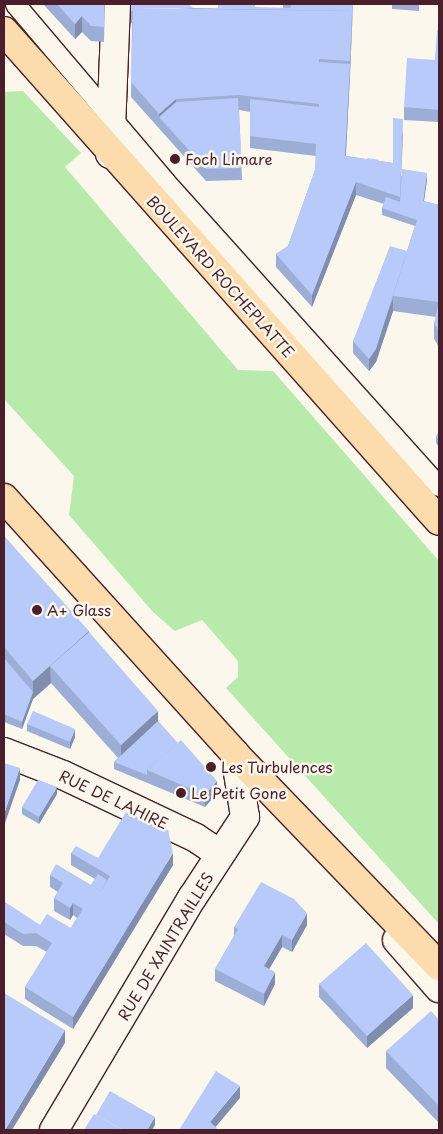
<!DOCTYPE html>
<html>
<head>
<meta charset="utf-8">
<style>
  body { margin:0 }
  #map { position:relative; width:443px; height:1134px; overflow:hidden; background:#fbf7ec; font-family:"Playpen Sans",sans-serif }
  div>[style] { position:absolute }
  .green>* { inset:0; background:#b7eaab }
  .roads { filter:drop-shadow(1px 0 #4a1f2b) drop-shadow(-1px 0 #4a1f2b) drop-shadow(0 1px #4a1f2b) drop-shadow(0 -1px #4a1f2b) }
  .service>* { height:19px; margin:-9.5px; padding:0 9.5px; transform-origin:9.5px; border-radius:9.5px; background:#fbf7ec }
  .minor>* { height:28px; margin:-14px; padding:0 14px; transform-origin:14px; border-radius:14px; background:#fbf7ec }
  .secondary>* { height:28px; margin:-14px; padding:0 14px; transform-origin:14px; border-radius:14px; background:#fbf7ec }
  .primary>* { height:28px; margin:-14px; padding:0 14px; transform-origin:14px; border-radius:14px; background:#fcdcac }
  .wall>* { inset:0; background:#9daed6 }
  .shaded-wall>* { inset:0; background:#808dae }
  .building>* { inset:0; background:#b7caf9 }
  .dots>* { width:14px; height:14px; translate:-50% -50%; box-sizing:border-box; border:2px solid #fbf7ec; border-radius:50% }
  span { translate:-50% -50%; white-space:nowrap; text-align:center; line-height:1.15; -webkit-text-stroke:5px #fbf7ec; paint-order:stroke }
  .poi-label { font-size:15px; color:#4a1f2b }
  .left { translate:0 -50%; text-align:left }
  .street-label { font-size:15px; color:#4a1f2b }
  .frame { position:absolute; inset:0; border:5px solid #4a1f2b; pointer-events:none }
</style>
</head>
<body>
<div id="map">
  <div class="green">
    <div style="clip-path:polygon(23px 91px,81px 153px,65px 167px,238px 370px,273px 371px,439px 561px,439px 924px,226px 688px,238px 677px,238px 661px,202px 620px,175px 631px,153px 612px,69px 515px,74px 476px,4px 399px,4px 92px)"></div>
  </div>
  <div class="roads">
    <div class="service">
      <div style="left:15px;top:4px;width:232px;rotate:49.7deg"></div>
      <div style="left:165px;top:181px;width:410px;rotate:48.1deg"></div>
    </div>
    <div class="minor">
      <div style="left:110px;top:154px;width:150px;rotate:-87.7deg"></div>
      <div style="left:4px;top:752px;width:63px;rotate:21.3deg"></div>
      <div style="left:63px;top:775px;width:147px;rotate:25.3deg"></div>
      <div style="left:196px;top:838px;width:29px;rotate:34deg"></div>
      <div style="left:54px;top:1130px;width:270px;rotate:-59.3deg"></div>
      <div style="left:192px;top:898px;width:97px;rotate:-56.8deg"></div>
      <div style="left:245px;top:817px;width:64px;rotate:-99deg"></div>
    </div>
    <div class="secondary">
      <div style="left:397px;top:940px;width:64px;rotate:48.8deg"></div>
    </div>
    <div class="primary">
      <div style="left:4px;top:31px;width:655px;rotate:48.4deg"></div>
      <div style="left:4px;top:498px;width:345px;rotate:47.9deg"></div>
      <div style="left:235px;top:754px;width:294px;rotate:46.1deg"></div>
    </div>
  </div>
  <div class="wall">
    <div style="clip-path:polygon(43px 4px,105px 4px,104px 42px,91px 41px,82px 32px,75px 39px)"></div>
    <div style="clip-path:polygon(283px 4px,353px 4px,346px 156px,393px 163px,403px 131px,401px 176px,427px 180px,424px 201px,439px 205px,439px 347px,434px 339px,434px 323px,436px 317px,393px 311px,376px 362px,369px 371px,353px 353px,353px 341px,407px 251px,415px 226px,382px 215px,382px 208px,384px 204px,356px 195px,312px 307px,276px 267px,276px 254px,288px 246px,315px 170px,316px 156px,250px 148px,250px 112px,239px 110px,242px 180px,206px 181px,131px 97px,132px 23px,131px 23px,131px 11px,193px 8px,255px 9px,283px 8px)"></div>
    <div style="clip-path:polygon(392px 4px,419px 4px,419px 11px,392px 9px)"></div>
    <div style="clip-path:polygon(439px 30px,439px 122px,404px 120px,404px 107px,435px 60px)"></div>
    <div style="clip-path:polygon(439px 432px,439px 447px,436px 443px,436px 436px)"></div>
    <div style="clip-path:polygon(4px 536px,89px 632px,158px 721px,217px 793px,205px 807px,114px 769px,114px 762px,118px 758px,51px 683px,33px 699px,22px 729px,4px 722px)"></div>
    <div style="clip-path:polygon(27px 724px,75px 737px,70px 749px,27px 731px)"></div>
    <div style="clip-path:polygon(57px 794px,39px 824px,22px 814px,22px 807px)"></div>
    <div style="clip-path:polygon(71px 853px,98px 858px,173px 865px,73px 1029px,25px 999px,25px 987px,47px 952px,36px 946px,23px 946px,4px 934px,4px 904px,40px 925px,71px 928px,77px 918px,73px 915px,70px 920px,54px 911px,54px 898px,58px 892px,50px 887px,50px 875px,91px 885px,95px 879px,71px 865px)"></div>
    <div style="clip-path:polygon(307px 925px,292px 952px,282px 947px,269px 969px,275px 984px,264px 1006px,215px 981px,215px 969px,234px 936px,234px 927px)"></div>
    <div style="clip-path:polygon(319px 984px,413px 1008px,367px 1048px,319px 997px)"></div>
    <div style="clip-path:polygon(439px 1020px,439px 1123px,386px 1068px,386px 1051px)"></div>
  </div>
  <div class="shaded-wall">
    <div style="clip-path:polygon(353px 4px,350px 76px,350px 61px)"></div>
    <div style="clip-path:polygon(82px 16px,82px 32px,75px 39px,75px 24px)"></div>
    <div style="clip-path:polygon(350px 64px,350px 76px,345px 168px,345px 156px)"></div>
    <div style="clip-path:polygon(176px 99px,176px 115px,159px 117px,159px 129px,159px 114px)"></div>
    <div style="clip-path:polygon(403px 119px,403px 131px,400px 209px)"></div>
    <div style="clip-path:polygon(427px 173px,427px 180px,420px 227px,420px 220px)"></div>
    <div style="clip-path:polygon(356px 182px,356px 195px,312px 307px,312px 295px)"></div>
    <div style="clip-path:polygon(393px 299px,393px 311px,376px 362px,369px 371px,369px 359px)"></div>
    <div style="clip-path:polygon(89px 631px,89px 649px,50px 666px,51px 683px,33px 699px,22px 729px,22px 722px,33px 692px,33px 681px)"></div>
    <div style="clip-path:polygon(158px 711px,158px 728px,121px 762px,121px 745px)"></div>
    <div style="clip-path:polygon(75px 729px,75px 737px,70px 749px,70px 742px)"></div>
    <div style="clip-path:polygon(20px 768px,20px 780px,4px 826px,4px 814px)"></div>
    <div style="clip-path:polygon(217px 781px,217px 793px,205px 807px,205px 795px)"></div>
    <div style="clip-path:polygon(57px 787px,57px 794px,39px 824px,39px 817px)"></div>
    <div style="clip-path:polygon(173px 853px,173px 865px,73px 1029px,73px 1017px)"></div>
    <div style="clip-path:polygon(73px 903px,73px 915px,70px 920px,70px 908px)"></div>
    <div style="clip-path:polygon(307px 913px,307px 925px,292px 952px,292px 940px)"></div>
    <div style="clip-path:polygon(282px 935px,282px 947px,264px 978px,264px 966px)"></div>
    <div style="clip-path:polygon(275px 972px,275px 984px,264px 1006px,264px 994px)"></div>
    <div style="clip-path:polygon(413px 995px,413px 1008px,367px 1048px,367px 1036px)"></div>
    <div style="clip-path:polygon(65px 1030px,65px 1043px,12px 1130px,5px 1130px)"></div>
    <div style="clip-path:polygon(240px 1086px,240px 1098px,213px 1130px,210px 1122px)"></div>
    <div style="clip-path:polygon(155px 1117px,155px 1125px,152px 1130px,147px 1130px)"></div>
  </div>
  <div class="building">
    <div style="clip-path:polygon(57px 4px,104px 4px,104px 27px,91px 26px,82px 16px,75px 24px)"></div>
    <div style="clip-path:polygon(131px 4px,178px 4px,178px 8px,133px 8px,133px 11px,131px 11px)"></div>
    <div style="clip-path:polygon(178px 4px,188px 4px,193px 8px,178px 8px)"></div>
    <div style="clip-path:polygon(218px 4px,255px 4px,255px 9px,218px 9px)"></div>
    <div style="clip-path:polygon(291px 4px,353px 4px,352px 14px,352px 11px,290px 10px)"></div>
    <div style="clip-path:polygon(255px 7px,290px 8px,290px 10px,255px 9px)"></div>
    <div style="clip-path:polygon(133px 8px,352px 11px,350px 61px,319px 59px,319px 104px,238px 95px,176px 99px,159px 114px,131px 82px)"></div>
    <div style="clip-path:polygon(437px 30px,439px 30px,439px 110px,404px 107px,407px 58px,435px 60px)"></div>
    <div style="clip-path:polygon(319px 62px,350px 64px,345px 156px,393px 163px,393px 118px,403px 119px,400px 197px,356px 182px,312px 295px,276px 254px,288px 246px,315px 170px,316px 144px,250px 136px,250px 99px,319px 107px)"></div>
    <div style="clip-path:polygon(238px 98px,242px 168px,206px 169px,159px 117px,176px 102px)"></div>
    <div style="clip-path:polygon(368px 158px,379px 160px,378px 161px,367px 159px)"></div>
    <div style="clip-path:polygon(402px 169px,427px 173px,423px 204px,417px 220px,382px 208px,386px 197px,400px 202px)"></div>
    <div style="clip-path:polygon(423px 201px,439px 205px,439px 331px,434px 323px,439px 302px,393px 296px)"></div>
    <div style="clip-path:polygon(390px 246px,407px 251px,376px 349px,369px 359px,353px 341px)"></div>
    <div style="clip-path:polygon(439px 432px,439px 440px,436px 436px)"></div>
    <div style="clip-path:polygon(4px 536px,89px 631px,33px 681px,4px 647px)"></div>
    <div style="clip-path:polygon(89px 632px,158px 711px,121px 745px,50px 666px)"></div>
    <div style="clip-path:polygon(4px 658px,33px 692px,22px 722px,4px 714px)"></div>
    <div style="clip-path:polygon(33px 711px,75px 729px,70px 742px,27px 724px)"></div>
    <div style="clip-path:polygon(158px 721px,178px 743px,147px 770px,147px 775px,114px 762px)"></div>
    <div style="clip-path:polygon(181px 740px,217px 781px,205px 795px,147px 770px)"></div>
    <div style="clip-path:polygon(4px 763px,20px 768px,4px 814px)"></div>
    <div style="clip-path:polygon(38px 780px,57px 787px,39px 817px,22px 807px)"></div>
    <div style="clip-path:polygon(126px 812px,168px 830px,173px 853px,73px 1017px,25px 987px,52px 943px,36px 933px,23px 934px,4px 922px,4px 904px,5px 902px,40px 925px,47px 914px,71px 928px,83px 909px,73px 903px,70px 908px,54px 898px,63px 883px,50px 875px,56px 864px,101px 891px,110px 876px,71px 853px,76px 846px,98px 858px)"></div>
    <div style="clip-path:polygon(98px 874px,107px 880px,101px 891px,91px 885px)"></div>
    <div style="clip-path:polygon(261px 882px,294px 899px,307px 913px,292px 940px,282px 935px,264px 966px,275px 972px,264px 994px,215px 969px,238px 929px,234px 927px)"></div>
    <div style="clip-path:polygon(366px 943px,413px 995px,367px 1036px,319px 984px)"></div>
    <div style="clip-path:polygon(4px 993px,65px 1030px,5px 1130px,4px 1130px)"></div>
    <div style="clip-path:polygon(431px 1011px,439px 1020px,439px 1106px,386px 1051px)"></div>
    <div style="clip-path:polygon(216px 1071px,240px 1086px,210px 1122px,217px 1128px,216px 1130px,179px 1130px)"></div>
    <div style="clip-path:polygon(110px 1091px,155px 1117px,147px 1130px,123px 1130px,96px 1115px)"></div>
    <div style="clip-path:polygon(94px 1114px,123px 1130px,84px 1130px)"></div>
  </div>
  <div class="dots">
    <div style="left:175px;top:159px;background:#4a1f2b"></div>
    <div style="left:37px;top:610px;background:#4a1f2b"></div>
    <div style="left:211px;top:767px;background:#4a1f2b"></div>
    <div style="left:181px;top:793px;background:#4a1f2b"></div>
  </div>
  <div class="poi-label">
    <span class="left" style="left:185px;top:159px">Foch Limare</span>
    <span class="left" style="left:47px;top:610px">A+ Glass</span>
    <span class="left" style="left:221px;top:767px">Les Turbulences</span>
    <span class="left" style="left:191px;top:793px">Le Petit Gone</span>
  </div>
  <div class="street-label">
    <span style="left:221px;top:276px;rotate:48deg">BOULEVARD ROCHEPLATTE</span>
    <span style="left:114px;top:799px;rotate:25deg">RUE DE LAHIRE</span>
    <span style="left:165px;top:946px;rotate:-59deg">RUE DE XAINTRAILLES</span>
  </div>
  <div class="frame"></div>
</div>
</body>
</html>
